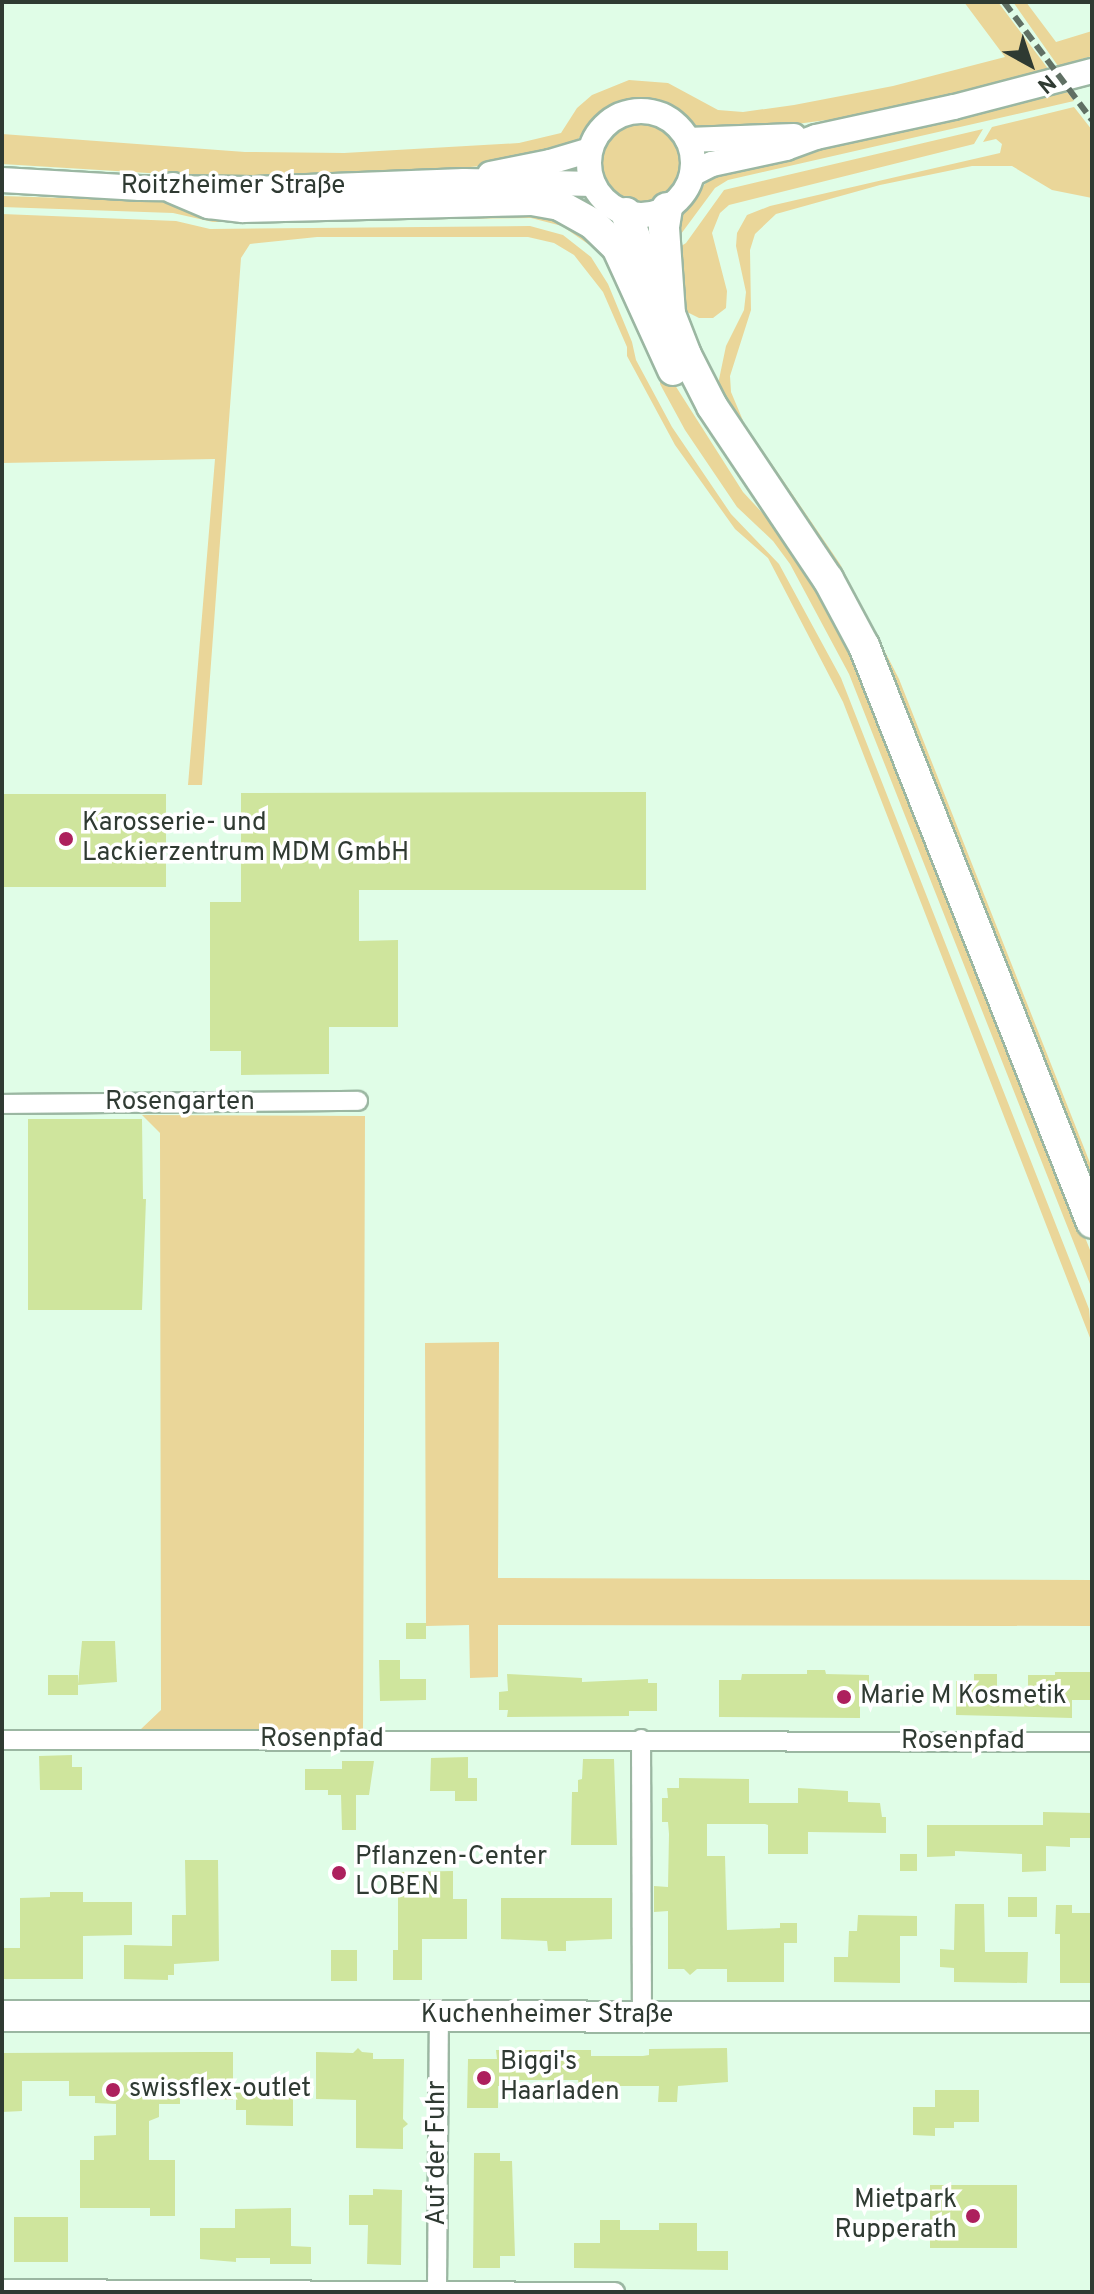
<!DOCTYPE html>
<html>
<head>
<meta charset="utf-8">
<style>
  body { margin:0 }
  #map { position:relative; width:1094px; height:2294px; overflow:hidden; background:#e0fde7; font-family:Overpass,sans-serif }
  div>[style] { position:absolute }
  .green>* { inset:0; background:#ead699 }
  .round { border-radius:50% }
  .building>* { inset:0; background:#cfe59d; transform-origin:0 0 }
  .roads { filter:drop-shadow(2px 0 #9bb7a2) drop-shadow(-2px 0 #9bb7a2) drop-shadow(0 2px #9bb7a2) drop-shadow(0 -2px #9bb7a2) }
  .minor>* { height:18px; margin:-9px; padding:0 9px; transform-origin:9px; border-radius:9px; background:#fff }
  .tertiary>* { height:24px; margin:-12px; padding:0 12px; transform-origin:12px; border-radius:12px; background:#fff }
  .tertiary>.ring { margin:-12px; padding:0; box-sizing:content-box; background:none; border:24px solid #fff; border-radius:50% }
  .primary>* { height:30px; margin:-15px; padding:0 15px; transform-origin:15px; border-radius:15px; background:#fff }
  .rail>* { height:6px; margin-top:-3px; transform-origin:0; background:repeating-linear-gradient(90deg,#607064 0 12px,transparent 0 18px) }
  .dots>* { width:22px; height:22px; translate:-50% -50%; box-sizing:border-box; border:4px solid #fff; border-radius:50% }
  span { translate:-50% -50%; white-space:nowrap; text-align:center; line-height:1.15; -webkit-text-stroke:7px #fff; paint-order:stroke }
  .street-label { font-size:26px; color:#2f3a32 }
  .poi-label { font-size:26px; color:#2f3a32 }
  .left { translate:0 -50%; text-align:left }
  .right { translate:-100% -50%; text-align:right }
  .frame { position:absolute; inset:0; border:4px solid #2f3a32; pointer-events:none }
  .north { position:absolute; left:990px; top:24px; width:80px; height:80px; -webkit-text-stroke:6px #fff; paint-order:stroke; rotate:140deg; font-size:22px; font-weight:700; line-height:32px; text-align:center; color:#2f3a32 }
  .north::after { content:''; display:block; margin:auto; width:28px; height:36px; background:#2f3a32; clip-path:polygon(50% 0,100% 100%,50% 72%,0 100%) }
</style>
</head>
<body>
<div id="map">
  <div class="green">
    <i style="clip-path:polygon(964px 2px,998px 2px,1049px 70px,951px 96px,828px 123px,827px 120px,736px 132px,700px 129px,670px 105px,648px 98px,629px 99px,603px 110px,571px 147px,491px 165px,388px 175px,213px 177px,2px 164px,2px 134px,245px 152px,344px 153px,519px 143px,561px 133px,577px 108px,592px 95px,629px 80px,668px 83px,718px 110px,743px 112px,794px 105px,893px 86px,1005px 57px)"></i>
    <i style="clip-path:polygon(1013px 2px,1026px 2px,1056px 42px,1092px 31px,1092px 56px,1058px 66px)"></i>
    <i style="clip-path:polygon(1067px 92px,1074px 101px,728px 180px,715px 188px,678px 238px,677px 220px,705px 184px,718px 174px)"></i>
    <i style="clip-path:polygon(1074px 107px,1092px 130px,1092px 198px,1052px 190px,1012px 166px,972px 166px,880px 185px,776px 214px,755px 234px,750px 250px,751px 310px,730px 376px,731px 392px,744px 423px,840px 564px,899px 679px,1092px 1168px,1092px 1190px,902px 706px,717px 389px,726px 346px,744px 310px,746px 292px,736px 246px,737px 233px,747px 215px,770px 206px,1000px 153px,1002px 144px,996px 139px,983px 142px,992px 127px)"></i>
    <i class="round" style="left:602px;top:124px;width:78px;height:78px"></i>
    <i style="clip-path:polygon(983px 129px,974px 144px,729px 205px,720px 213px,712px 233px,727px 291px,726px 308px,713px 318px,699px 318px,681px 309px,675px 250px,686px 243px,724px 190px)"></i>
    <i style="clip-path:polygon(2px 196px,158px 201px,200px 211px,529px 209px,567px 218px,604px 255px,562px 226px,531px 218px,213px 222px,173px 213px,2px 207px)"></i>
    <i style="clip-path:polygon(2px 214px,176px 221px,210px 229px,530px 226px,563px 235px,591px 257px,608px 284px,632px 342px,636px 360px,672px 427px,731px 514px,779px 564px,841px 678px,1089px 1309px,1092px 1343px,843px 702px,768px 558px,735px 529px,675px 445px,627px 356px,627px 347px,603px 292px,574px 255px,554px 243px,528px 237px,317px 237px,250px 244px,241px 258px,202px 785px,188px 785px,215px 459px,2px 463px)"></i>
    <i style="clip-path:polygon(666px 371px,743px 492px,793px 546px,855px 658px,1092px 1255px,1092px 1289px,849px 674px,790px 564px,773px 541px,737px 507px,685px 430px,660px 384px,660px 376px)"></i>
    <i style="clip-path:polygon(142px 1115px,365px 1116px,363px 1736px,140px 1730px,161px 1710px,160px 1133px)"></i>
    <i style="clip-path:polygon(499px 1342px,498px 1578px,1092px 1580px,1092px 1626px,498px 1625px,498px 1677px,470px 1678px,469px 1625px,426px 1626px,425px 1343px)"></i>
  </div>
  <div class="building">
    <i style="clip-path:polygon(646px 792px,646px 890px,359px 890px,359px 941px,398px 940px,398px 1027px,329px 1027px,329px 1074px,241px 1075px,241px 1051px,210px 1051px,210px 902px,241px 902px,241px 793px)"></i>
    <i style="left:2px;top:794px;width:164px;height:93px"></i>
    <i style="clip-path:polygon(28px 1119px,142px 1119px,143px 1199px,146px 1199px,142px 1310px,28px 1310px)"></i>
    <i style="left:406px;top:1623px;width:20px;height:16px"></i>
    <i style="clip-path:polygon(82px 1641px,115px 1641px,117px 1682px,78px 1685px)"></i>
    <i style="clip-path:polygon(379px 1660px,400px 1660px,400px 1679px,426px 1679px,426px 1700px,380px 1701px)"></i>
    <i style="clip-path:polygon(807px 1670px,825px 1670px,826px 1674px,869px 1675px,869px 1699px,860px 1699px,860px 1718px,719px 1717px,719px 1680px,741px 1680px,742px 1674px,807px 1674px)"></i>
    <i style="clip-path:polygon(1055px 1672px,1092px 1672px,1092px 1700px,1072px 1700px,1072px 1718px,956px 1715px,956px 1681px,974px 1681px,974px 1674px,997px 1674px,997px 1690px,1028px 1690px,1028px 1675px,1055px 1675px)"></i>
    <i style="clip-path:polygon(507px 1674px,582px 1678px,582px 1682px,648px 1679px,648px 1683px,657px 1683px,657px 1711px,629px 1711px,629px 1716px,507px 1717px,508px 1710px,499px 1710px,499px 1692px,508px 1691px)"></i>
    <i style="left:48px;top:1675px;width:30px;height:20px"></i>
    <i style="clip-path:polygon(72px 1755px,72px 1767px,82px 1767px,82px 1790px,40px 1790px,39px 1756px)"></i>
    <i style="clip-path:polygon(468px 1757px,468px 1778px,477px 1778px,477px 1801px,455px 1801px,455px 1791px,430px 1791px,431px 1758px)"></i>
    <i style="clip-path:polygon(583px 1759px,614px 1759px,617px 1845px,571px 1845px,572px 1792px,578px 1792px,578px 1780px,582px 1779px)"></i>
    <i style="clip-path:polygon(342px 1761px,374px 1761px,369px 1795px,356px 1795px,356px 1830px,342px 1830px,341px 1795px,328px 1795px,328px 1790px,305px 1790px,305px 1769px,342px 1769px)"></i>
    <i style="clip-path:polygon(679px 1778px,749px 1779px,749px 1803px,798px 1803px,798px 1788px,848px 1791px,848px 1802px,880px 1803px,882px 1817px,886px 1817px,886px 1833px,808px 1832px,808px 1854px,768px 1854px,768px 1825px,765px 1824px,707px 1824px,707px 1856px,725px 1856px,727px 1930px,780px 1928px,780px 1923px,797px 1923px,797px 1943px,784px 1943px,784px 1982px,727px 1982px,727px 1969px,697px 1969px,690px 1975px,684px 1969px,668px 1969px,668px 1911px,654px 1912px,654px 1886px,668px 1887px,669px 1834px,668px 1822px,662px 1822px,662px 1798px,668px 1798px,667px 1788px,679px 1788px)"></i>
    <i style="clip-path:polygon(1043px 1812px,1092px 1813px,1092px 1838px,1070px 1838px,1070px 1847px,1046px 1846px,1046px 1871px,1022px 1872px,1022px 1854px,955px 1851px,955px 1856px,927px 1857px,927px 1825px,1043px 1825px)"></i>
    <i style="left:900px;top:1854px;width:17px;height:17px"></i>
    <i style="clip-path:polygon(185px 1860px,218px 1860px,219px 1961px,174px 1964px,174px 1975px,168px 1975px,168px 1980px,124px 1979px,124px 1945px,172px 1946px,172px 1915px,186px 1915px)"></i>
    <i style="clip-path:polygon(453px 1871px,453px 1899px,467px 1899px,467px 1939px,422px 1939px,422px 1980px,393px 1980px,393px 1950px,398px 1950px,398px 1872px)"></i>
    <i style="clip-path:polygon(50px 1892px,83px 1892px,83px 1902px,132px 1902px,132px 1935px,83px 1936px,83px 1979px,2px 1979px,2px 1948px,20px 1948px,20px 1898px,50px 1897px)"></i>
    <i style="left:1037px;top:1897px;width:20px;height:29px;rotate:90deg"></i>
    <i style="clip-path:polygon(501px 1898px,612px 1898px,612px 1939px,566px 1941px,566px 1951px,548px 1951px,547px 1941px,501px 1939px)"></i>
    <i style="clip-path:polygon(955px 1904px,984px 1904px,985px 1952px,1028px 1952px,1027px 1983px,954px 1982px,954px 1968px,940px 1967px,940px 1949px,954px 1950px)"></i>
    <i style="clip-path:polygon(1056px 1905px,1072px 1905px,1072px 1913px,1092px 1913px,1092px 1983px,1060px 1983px,1060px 1934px,1055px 1934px)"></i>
    <i style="clip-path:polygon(858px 1915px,917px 1916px,917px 1936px,900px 1936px,900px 1983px,834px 1982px,834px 1957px,848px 1957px,849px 1931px,857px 1931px)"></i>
    <i style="left:331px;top:1950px;width:26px;height:31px"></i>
    <i style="clip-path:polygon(358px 2048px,362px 2052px,373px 2053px,373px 2059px,404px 2059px,403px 2119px,408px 2124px,403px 2128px,403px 2149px,356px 2148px,356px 2100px,316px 2099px,316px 2052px,353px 2053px)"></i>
    <i style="clip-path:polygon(727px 2048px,728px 2082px,678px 2086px,677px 2102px,658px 2102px,659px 2086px,579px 2086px,578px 2080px,506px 2080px,506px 2086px,498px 2086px,498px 2108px,467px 2108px,468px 2059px,497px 2059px,496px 2050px,591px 2050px,591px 2056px,643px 2056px,649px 2055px,649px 2049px)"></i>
    <i style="clip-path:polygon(205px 2052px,233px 2052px,233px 2100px,180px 2096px,180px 2104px,159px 2104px,159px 2117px,149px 2121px,149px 2160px,175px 2160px,175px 2216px,150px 2216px,150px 2208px,80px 2208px,80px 2160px,94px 2160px,94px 2136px,116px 2135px,116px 2104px,95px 2103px,95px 2096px,69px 2096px,69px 2081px,22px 2081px,22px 2111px,2px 2112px,2px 2053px)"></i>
    <i style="clip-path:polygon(935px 2090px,979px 2090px,979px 2122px,954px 2122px,954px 2128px,935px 2128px,935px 2136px,913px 2135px,913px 2107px,935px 2107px)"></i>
    <i style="clip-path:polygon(236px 2092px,293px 2092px,293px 2126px,246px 2125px,246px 2110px,236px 2110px)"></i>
    <i style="clip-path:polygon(474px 2153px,500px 2153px,500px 2161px,512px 2161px,515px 2256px,500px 2256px,500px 2268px,473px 2268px)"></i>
    <i style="left:930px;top:2185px;width:87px;height:63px"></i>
    <i style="clip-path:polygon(373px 2189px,402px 2190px,401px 2265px,367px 2264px,368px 2225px,349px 2225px,349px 2195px,373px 2195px)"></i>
    <i style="clip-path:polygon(291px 2208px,291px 2246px,311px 2247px,311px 2264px,270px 2264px,270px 2258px,236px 2258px,236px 2262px,200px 2259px,200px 2228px,235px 2228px,235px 2209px)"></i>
    <i style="left:14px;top:2217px;width:54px;height:45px"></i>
    <i style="clip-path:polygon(600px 2220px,620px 2220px,620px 2230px,659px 2230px,659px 2223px,697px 2223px,697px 2251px,728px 2251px,728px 2270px,574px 2268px,574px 2243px,600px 2243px)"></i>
  </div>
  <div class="roads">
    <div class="minor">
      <i style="left:2px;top:1104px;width:356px;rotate:-0.5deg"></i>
      <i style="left:641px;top:1739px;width:277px;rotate:89.8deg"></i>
      <i style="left:2px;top:1740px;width:1090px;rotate:0.11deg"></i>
      <i style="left:2px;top:2289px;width:613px;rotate:0.28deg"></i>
      <i style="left:437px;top:2290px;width:274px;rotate:-89.6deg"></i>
    </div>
    <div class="tertiary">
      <i class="ring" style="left:589px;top:111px;width:80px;height:80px"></i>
      <i style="left:688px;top:140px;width:106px;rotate:-2.2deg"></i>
      <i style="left:490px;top:174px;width:61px;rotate:-11.3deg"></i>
      <i style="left:550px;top:162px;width:42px;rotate:-16.7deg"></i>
      <i style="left:692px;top:174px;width:22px;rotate:-27deg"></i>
      <i style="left:712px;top:164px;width:76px;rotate:-12.2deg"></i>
      <i style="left:786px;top:148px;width:32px;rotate:-20deg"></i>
      <i style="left:816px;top:137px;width:141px;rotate:-12.3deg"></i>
      <i style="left:954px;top:107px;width:143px;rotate:-14.6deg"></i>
      <i style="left:2px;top:180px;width:138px;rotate:3.3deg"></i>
      <i style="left:140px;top:188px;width:114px;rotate:0.5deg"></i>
      <i style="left:254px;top:189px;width:210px;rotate:-2.2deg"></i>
      <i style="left:464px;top:181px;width:129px;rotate:1.3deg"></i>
    </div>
    <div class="primary">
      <i style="left:173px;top:188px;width:39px;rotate:23deg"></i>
      <i style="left:209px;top:203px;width:34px;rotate:7deg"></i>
      <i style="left:243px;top:207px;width:289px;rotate:-1.4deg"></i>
      <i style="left:532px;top:200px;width:27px;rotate:10deg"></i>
      <i style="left:559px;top:205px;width:39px;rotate:29deg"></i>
      <i style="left:593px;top:224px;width:33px;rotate:44deg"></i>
      <i style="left:617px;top:247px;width:135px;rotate:65.5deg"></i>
      <i style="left:667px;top:208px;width:20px;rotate:99deg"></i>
      <i style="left:664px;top:228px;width:86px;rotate:86deg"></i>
      <i style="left:670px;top:314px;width:44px;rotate:68.7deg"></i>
      <i style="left:686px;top:355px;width:57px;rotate:63deg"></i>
      <i style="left:712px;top:406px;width:208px;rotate:56.2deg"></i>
      <i style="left:828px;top:579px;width:76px;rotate:61.8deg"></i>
      <i style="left:864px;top:646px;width:620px;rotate:68.44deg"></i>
      <i style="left:626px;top:213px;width:74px;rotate:69.4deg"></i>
      <i style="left:2px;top:2016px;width:1090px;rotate:0.05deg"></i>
    </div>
  </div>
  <div class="rail">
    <i style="left:1004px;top:2px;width:147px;rotate:53.3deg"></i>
  </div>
  <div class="dots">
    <i style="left:66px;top:839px;background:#ad205d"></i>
    <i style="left:844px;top:1697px;background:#ad205d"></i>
    <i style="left:339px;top:1873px;background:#ad205d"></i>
    <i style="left:484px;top:2078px;background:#ad205d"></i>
    <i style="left:113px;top:2090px;background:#ad205d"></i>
    <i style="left:973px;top:2216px;background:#ad205d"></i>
  </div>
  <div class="street-label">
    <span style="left:233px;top:187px">Roitzheimer Straße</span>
    <span style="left:180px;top:1103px">Rosengarten</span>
    <span style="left:322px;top:1740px">Rosenpfad</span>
    <span style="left:963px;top:1742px">Rosenpfad</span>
    <span style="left:547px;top:2016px">Kuchenheimer Straße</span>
    <span style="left:438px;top:2153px;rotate:-90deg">Auf der Fuhr</span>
  </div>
  <div class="poi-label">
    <span class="left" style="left:82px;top:839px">Karosserie- und<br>Lackierzentrum MDM GmbH</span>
    <span class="left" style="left:860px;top:1697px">Marie M Kosmetik</span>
    <span class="left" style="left:355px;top:1873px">Pflanzen-Center<br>LOBEN</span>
    <span class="left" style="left:500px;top:2078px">Biggi's<br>Haarladen</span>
    <span class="left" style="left:129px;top:2090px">swissflex-outlet</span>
    <span class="right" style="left:957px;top:2216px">Mietpark<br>Rupperath</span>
  </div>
  <div class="frame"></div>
  <div class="north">N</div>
</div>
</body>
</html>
